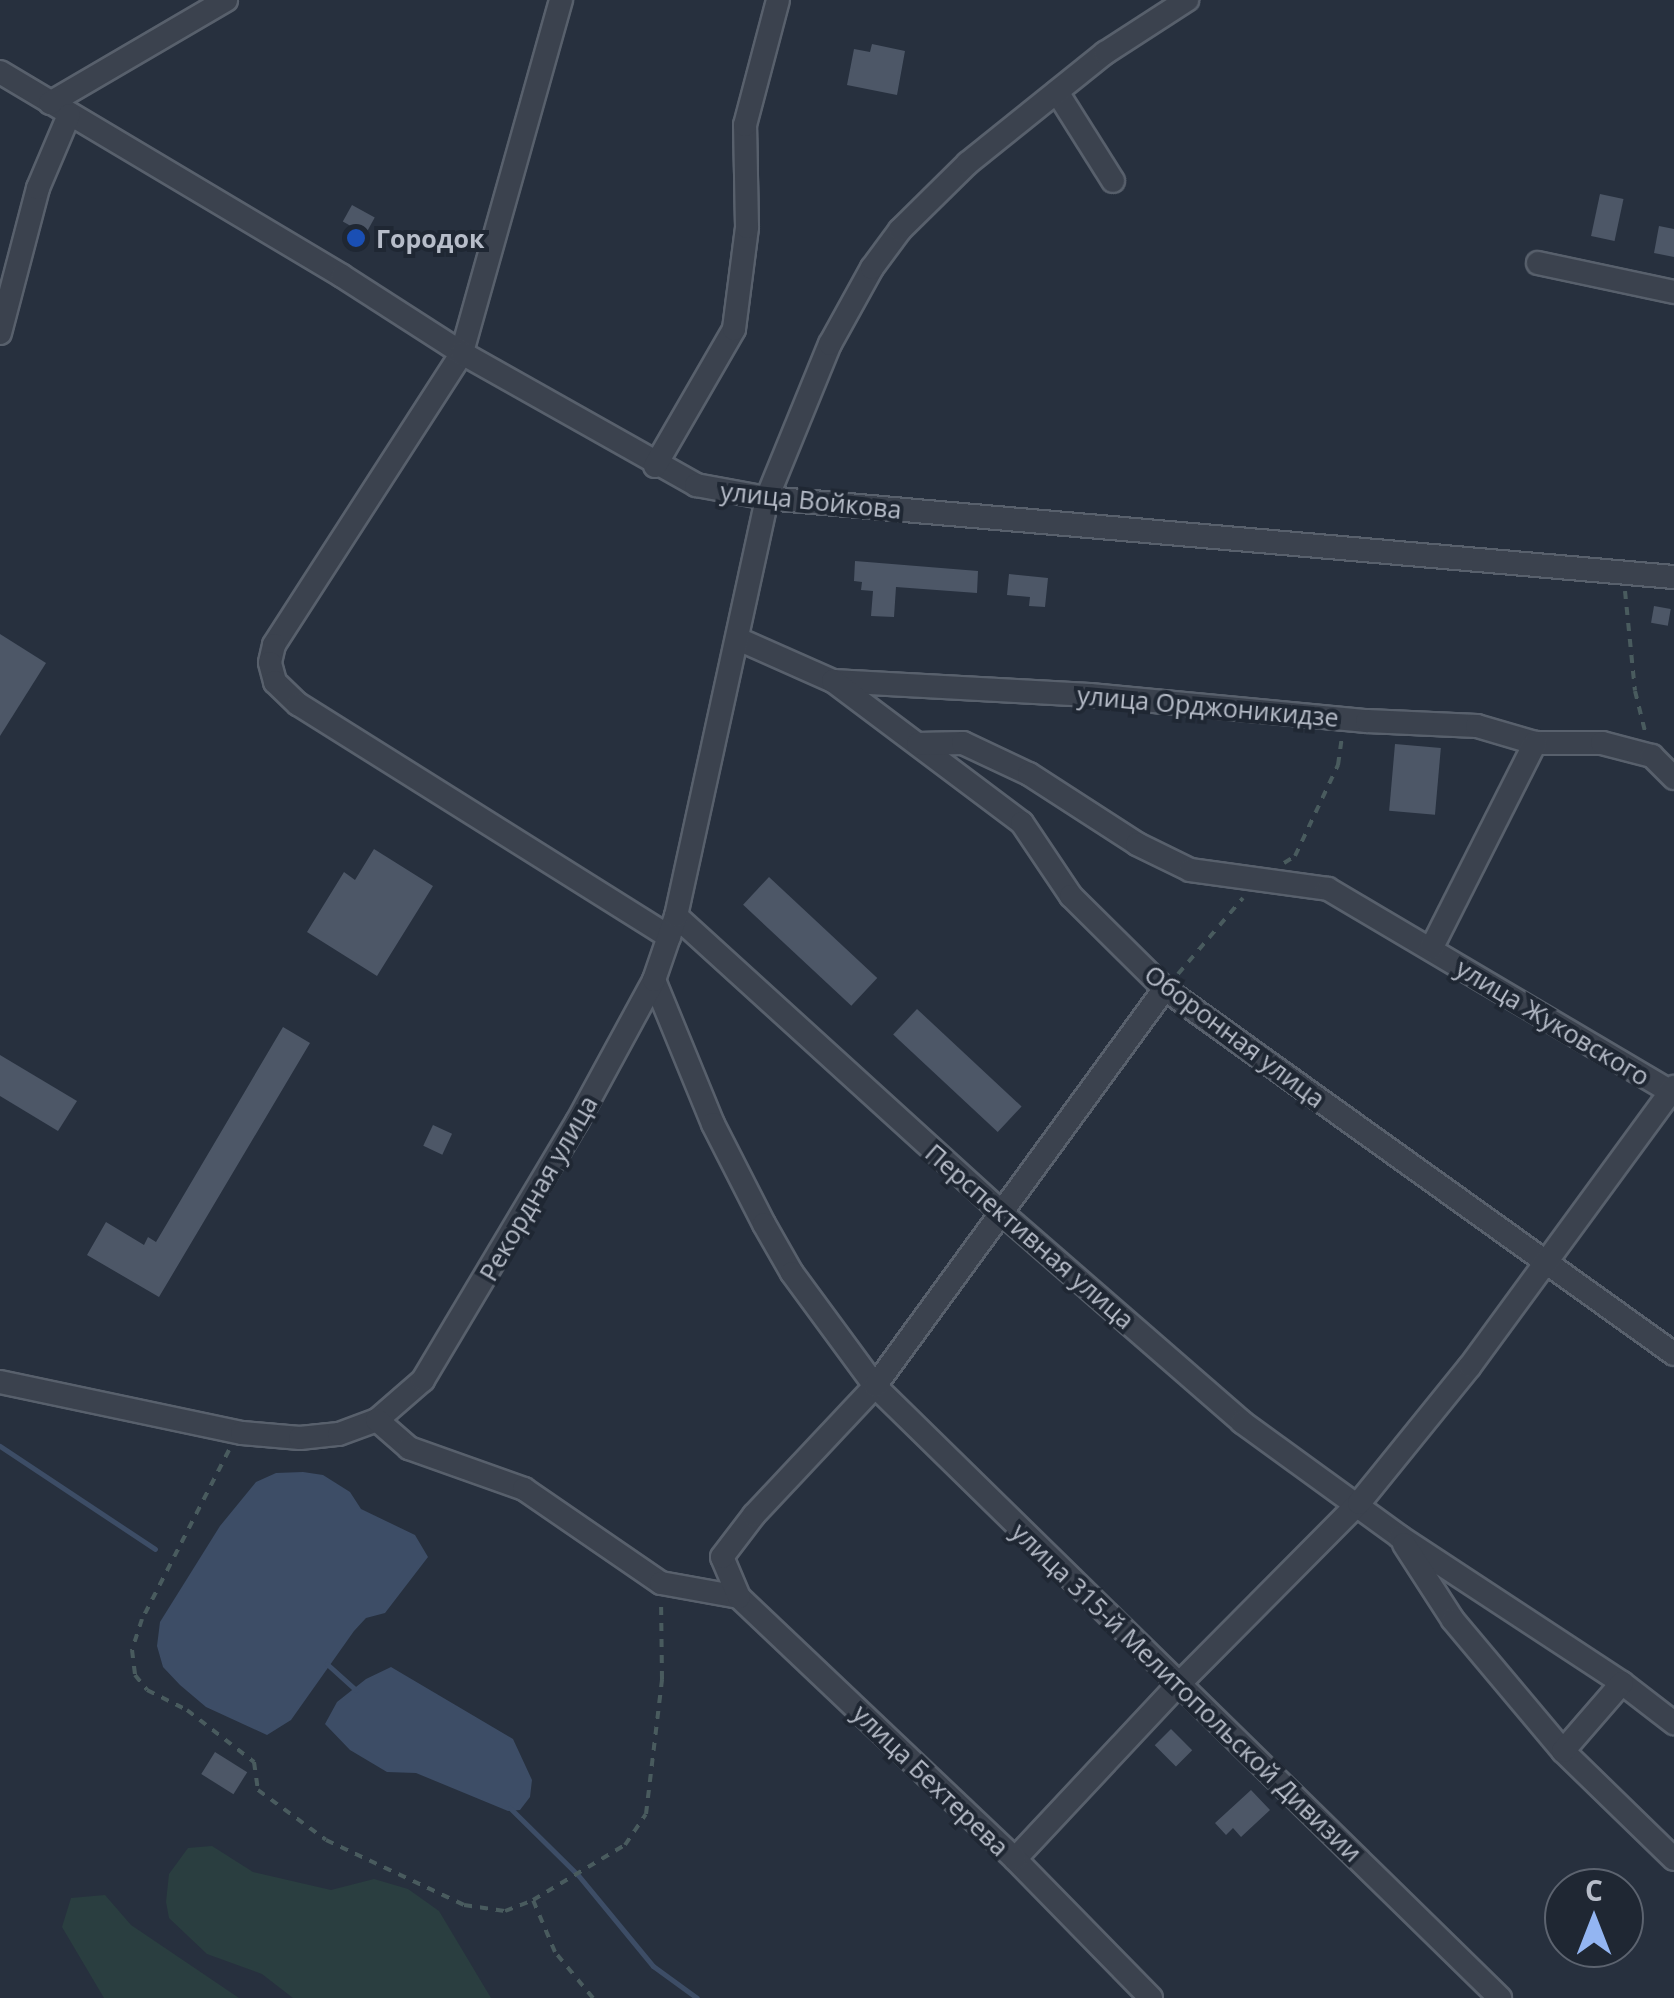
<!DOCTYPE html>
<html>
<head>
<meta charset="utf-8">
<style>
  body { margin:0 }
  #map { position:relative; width:1674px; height:1998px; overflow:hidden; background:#27303e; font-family:"Open Sans",sans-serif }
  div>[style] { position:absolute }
  .green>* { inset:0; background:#2a3e40 }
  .water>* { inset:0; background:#3d4d66 }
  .stream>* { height:5px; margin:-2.5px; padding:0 2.5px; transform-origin:2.5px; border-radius:2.5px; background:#3d4d66 }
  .building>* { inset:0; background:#4d5767; transform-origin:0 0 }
  .path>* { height:4px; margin-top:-2px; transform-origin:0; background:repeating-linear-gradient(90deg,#495b5e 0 8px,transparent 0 16px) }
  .roads { filter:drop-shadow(2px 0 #58606c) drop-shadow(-2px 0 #58606c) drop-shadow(0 2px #58606c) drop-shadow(0 -2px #58606c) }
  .minor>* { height:22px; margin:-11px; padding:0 11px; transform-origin:11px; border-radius:11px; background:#3b424e }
  .dots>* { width:28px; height:28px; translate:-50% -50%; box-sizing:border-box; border:5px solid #1f2733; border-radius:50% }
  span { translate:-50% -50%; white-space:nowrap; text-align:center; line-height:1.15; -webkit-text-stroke:8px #1f2733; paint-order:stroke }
  .poi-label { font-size:25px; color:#b7bdc9; font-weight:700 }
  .left { translate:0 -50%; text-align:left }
  .street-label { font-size:25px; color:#b7bdc9 }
  .north { position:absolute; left:1544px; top:1868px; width:100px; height:100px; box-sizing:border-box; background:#1f2733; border:2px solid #5c636f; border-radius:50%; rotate:0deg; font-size:28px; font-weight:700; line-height:40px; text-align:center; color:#b7bdc9 }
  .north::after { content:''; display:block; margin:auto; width:35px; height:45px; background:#93b5f2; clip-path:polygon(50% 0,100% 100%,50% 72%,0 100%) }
</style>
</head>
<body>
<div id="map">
  <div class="green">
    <i style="clip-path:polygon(212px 1846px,253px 1872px,331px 1890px,374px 1879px,408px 1889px,439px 1911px,491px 1998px,293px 1998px,262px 1974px,207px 1954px,169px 1918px,166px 1902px,169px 1874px,188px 1848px)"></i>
    <i style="clip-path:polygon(105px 1895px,131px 1925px,239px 1998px,104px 1998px,62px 1927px,71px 1898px)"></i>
  </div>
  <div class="water">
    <i style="clip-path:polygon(303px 1472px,323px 1475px,350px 1492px,361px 1509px,415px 1535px,428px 1557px,385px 1613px,366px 1618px,354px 1631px,291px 1720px,267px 1735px,206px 1707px,180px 1685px,163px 1667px,157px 1646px,160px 1622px,220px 1526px,256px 1482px,276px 1473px)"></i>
    <i style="clip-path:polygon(391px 1667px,513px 1739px,532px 1780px,530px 1797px,520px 1810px,508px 1811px,416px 1773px,387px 1772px,350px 1750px,325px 1724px,337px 1702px,366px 1679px)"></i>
  </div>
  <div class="stream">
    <i style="left:0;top:1446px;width:186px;rotate:33.6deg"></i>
    <i style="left:327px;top:1664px;width:39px;rotate:42deg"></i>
    <i style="left:510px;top:1808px;width:95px;rotate:44.6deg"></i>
    <i style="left:578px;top:1875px;width:118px;rotate:50.5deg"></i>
    <i style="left:653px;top:1966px;width:54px;rotate:36deg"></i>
  </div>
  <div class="building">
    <i style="clip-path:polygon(872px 44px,905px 51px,897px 95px,847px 85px,854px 49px,870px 52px)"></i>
    <i style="left:1600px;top:194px;width:24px;height:43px;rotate:12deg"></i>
    <i style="left:352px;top:205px;width:26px;height:19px;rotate:29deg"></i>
    <i style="clip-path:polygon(1659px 226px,1674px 229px,1674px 257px,1654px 253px)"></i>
    <i style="clip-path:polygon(855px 561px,978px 571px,977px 593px,896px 587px,894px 617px,871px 616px,873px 591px,861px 590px,862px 582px,854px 581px)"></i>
    <i style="clip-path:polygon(1009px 574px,1048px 578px,1045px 607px,1029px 606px,1030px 597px,1007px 595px)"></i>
    <i style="left:1654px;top:606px;width:17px;height:17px;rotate:10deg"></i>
    <i style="clip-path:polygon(0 634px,46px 663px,0 736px)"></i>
    <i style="left:1395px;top:744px;width:46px;height:67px;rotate:5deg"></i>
    <i style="clip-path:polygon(374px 849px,433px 886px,377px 976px,307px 932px,344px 872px,355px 880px)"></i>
    <i style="left:769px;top:877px;width:148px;height:38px;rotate:43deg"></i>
    <i style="left:917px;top:1009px;width:143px;height:35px;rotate:43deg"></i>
    <i style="clip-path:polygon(283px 1027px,310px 1043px,159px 1297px,87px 1255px,106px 1222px,144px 1245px,148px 1237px,156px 1242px)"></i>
    <i style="clip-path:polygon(0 1055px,77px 1101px,58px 1131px,0 1096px)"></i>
    <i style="left:433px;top:1125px;width:21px;height:23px;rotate:25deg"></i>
    <i style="left:1171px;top:1729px;width:30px;height:23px;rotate:45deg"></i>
    <i style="left:215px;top:1752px;width:38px;height:26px;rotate:32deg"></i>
    <i style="clip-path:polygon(1251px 1790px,1270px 1810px,1241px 1837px,1233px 1828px,1226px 1835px,1215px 1823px)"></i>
  </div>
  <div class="path">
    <i style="left:1625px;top:591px;width:100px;rotate:84.3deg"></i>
    <i style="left:1635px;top:691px;width:45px;rotate:76deg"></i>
    <i style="left:1284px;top:863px;width:13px;rotate:-32deg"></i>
    <i style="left:1295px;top:856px;width:101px;rotate:-64.7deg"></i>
    <i style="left:1338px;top:765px;width:27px;rotate:-82deg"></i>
    <i style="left:1178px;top:974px;width:100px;rotate:-49.5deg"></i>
    <i style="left:229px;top:1450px;width:190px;rotate:117.2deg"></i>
    <i style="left:142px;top:1619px;width:33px;rotate:108deg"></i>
    <i style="left:132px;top:1650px;width:25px;rotate:83deg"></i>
    <i style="left:135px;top:1675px;width:19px;rotate:51deg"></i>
    <i style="left:147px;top:1690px;width:45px;rotate:26.6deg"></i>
    <i style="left:187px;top:1710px;width:85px;rotate:37.8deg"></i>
    <i style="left:254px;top:1762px;width:28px;rotate:82deg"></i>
    <i style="left:258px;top:1790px;width:84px;rotate:36.3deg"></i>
    <i style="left:326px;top:1840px;width:153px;rotate:25.2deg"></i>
    <i style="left:464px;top:1905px;width:41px;rotate:8.3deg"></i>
    <i style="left:505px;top:1911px;width:30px;rotate:-21deg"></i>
    <i style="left:593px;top:1998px;width:60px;rotate:-129.6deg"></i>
    <i style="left:555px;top:1952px;width:56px;rotate:-112.9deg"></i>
    <i style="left:533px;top:1900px;width:107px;rotate:-30.9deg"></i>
    <i style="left:625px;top:1845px;width:37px;rotate:-56deg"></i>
    <i style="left:646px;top:1814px;width:136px;rotate:-83.2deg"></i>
    <i style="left:662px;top:1679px;width:78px;rotate:-90.7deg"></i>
  </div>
  <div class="roads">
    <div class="minor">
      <i style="left:561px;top:0;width:367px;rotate:105.7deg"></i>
      <i style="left:462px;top:353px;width:347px;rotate:122.8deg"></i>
      <i style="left:274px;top:645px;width:18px;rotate:103deg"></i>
      <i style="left:270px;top:663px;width:20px;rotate:75deg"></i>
      <i style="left:275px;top:682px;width:32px;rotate:44deg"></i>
      <i style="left:298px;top:704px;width:438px;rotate:32.1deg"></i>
      <i style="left:0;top:72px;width:398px;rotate:30.8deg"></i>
      <i style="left:342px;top:276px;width:143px;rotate:32.7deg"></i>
      <i style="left:462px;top:353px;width:269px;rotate:29.4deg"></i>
      <i style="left:696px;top:485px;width:72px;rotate:10.4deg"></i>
      <i style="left:767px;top:498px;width:910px;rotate:4.98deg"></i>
      <i style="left:1057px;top:92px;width:105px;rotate:57.8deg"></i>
      <i style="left:50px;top:103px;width:204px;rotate:-30.3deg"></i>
      <i style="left:1538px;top:263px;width:139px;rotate:12deg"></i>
      <i style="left:0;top:333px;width:150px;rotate:-75.3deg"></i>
      <i style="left:38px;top:188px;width:79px;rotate:-67deg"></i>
      <i style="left:655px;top:466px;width:158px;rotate:-60deg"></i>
      <i style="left:734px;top:329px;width:103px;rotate:-82.7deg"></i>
      <i style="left:747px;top:227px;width:102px;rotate:-91.1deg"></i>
      <i style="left:745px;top:125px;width:129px;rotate:-75.2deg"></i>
      <i style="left:738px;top:639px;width:104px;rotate:23.9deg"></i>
      <i style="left:833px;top:681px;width:257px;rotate:3.1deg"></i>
      <i style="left:1090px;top:695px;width:278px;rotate:5.4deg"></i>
      <i style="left:1367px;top:721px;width:110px;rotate:2.6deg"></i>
      <i style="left:1477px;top:726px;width:60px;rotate:16.3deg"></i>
      <i style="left:1535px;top:743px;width:67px"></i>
      <i style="left:1602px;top:743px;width:52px;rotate:14.6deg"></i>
      <i style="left:1652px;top:756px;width:31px;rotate:45deg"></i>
      <i style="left:833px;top:681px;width:236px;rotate:36.9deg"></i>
      <i style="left:1022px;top:823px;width:88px;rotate:56.1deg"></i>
      <i style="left:1071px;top:896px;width:132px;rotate:44.7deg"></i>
      <i style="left:1165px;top:989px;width:626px;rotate:35.64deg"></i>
      <i style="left:918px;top:744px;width:45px;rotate:-1.3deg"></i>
      <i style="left:963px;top:743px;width:73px;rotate:25.2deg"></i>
      <i style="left:1029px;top:774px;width:129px;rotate:32.9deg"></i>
      <i style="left:1137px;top:844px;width:59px;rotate:26.1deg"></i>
      <i style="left:1190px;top:870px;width:139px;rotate:7.8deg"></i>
      <i style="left:1328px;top:889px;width:402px;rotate:30.6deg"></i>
      <i style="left:676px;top:916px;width:442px;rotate:42.3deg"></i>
      <i style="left:1003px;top:1214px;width:317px;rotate:41deg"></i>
      <i style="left:1242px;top:1422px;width:195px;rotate:36deg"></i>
      <i style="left:1400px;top:1537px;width:266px;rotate:33.3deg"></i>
      <i style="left:1622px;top:1683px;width:66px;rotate:37.6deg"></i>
      <i style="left:1431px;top:949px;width:231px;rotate:-63.2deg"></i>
      <i style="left:654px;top:980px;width:156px;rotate:67.7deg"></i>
      <i style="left:713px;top:1124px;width:112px;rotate:63deg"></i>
      <i style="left:764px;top:1224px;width:56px;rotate:60.3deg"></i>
      <i style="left:792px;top:1273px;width:140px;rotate:53.7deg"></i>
      <i style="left:875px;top:1386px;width:875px;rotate:44.4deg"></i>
      <i style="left:0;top:1382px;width:247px;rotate:11.9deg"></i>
      <i style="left:242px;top:1433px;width:58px;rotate:4.9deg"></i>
      <i style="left:300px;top:1438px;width:39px;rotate:-6deg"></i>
      <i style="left:339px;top:1434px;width:40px;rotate:-20.2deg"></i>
      <i style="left:377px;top:1420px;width:61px;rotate:-41deg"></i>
      <i style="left:423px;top:1380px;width:300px;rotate:-59.2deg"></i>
      <i style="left:577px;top:1122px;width:162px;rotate:-61.5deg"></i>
      <i style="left:654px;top:980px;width:68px;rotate:-71deg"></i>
      <i style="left:676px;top:916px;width:428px;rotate:-77.7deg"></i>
      <i style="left:767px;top:498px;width:166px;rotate:-67.8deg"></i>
      <i style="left:830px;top:344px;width:87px;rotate:-61.1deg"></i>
      <i style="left:872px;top:268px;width:47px;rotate:-53.6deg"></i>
      <i style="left:900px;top:230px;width:95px;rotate:-44.6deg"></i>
      <i style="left:968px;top:163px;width:176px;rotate:-38.8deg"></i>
      <i style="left:1105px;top:53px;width:98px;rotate:-32.9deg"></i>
      <i style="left:377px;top:1420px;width:43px;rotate:41.2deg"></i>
      <i style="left:409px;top:1448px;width:122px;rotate:19.6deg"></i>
      <i style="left:524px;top:1489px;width:166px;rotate:34.5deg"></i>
      <i style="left:661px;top:1583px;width:79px;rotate:10.2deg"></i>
      <i style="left:1404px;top:1544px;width:90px;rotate:57.2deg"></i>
      <i style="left:1453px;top:1620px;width:171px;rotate:50deg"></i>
      <i style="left:1563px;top:1751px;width:155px;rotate:44.2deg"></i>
      <i style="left:1563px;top:1751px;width:90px;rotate:-49.1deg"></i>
      <i style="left:1015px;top:1859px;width:240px;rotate:-46.9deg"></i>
      <i style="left:1179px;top:1684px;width:255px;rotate:-45.2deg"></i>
      <i style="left:1359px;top:1503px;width:176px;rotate:-51deg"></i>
      <i style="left:1470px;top:1366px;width:346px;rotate:-53.8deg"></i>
      <i style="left:1151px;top:1998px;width:194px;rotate:-134.4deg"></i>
      <i style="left:1015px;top:1859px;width:381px;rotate:-136.5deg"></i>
      <i style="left:739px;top:1597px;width:43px;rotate:-113deg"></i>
      <i style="left:722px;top:1557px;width:53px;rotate:-52.7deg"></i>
      <i style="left:754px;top:1515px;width:177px;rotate:-46.8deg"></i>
      <i style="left:875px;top:1386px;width:492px;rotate:-53.9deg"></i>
    </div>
  </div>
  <div class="dots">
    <i style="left:356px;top:238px;background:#1a4fb4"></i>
  </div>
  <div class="poi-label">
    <span class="left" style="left:376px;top:238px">Городок</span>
  </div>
  <div class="street-label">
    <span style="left:811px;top:500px;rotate:6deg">улица Войкова</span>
    <span style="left:1208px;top:706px;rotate:5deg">улица Орджоникидзе</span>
    <span style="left:1553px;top:1022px;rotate:31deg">улица Жуковского</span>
    <span style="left:1235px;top:1036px;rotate:37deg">Оборонная улица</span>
    <span style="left:538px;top:1188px;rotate:-60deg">Рекордная улица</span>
    <span style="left:1030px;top:1236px;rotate:41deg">Перспективная улица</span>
    <span style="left:1187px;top:1692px;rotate:44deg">улица 315-й Мелитопольской Дивизии</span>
    <span style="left:931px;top:1780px;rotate:44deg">улица Бехтерева</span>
  </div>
  <div class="north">С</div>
</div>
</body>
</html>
